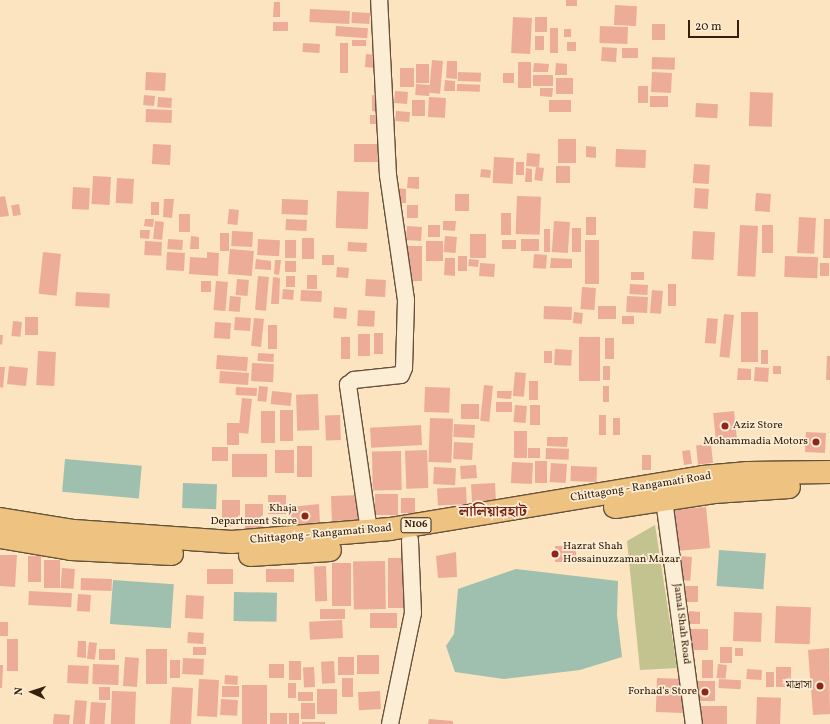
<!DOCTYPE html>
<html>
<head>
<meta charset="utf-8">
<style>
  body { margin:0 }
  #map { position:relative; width:830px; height:724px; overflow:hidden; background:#fbe4bf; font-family:Vollkorn,"Noto Serif Bengali",serif }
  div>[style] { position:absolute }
  .green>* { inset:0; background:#c2c38f }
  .water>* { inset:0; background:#9fbfaf; transform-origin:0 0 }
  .building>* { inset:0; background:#edac98; transform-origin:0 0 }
  .roads { filter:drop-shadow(1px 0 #66513a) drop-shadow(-1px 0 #66513a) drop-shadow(0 1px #66513a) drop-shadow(0 -1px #66513a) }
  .street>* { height:16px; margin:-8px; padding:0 8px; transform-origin:8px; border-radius:8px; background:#fcedd5 }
  .highway>* { height:22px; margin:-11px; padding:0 11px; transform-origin:11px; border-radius:11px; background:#eec280 }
  .dots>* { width:11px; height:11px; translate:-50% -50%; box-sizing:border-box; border:2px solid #fcedd5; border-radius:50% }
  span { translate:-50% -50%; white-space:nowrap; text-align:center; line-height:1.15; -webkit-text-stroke:3.5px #fcedd5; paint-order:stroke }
  .shield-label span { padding:1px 3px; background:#fcedd5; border:1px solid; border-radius:3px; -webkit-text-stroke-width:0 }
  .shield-label { font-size:10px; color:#35200e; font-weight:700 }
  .poi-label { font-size:11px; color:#35200e }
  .left { translate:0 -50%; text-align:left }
  .right { translate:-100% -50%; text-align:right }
  .street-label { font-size:11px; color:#35200e }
  .district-label { font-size:15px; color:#7a1f14; font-weight:700 }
  .north { position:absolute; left:12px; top:672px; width:40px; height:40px; -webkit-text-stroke:3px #fcedd5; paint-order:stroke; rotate:273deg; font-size:11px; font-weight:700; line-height:16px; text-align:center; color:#35200e }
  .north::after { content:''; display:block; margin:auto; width:14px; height:18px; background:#35200e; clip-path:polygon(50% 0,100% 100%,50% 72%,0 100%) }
  .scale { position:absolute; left:688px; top:20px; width:51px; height:18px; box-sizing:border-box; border:2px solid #35200e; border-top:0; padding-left:5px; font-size:12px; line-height:14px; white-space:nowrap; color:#35200e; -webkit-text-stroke:3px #fcedd5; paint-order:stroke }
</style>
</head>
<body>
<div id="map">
  <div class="green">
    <i style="clip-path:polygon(655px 525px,677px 668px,640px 670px,627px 541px)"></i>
  </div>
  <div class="water">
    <i style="left:65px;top:459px;width:77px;height:33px;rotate:5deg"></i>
    <i style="left:183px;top:483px;width:34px;height:25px;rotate:2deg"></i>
    <i style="left:719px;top:550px;width:47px;height:36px;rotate:4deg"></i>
    <i style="clip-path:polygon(516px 569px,618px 581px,617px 615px,622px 657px,580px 670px,504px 679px,455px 672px,446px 646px,454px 634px,458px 589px)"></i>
    <i style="left:113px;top:580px;width:61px;height:44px;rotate:4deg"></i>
    <i style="left:234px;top:592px;width:43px;height:29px;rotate:1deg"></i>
  </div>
  <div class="building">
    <i style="left:566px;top:0;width:11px;height:6px"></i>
    <i style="clip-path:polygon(274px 2px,280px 2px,280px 17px,273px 17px)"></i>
    <i style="left:615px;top:5px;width:22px;height:20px;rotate:3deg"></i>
    <i style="left:310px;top:9px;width:40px;height:13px;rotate:3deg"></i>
    <i style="left:352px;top:12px;width:18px;height:11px;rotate:3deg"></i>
    <i style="left:513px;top:17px;width:19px;height:36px;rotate:3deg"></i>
    <i style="left:535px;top:17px;width:12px;height:15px"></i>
    <i style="left:273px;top:22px;width:15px;height:9px"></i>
    <i style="left:652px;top:24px;width:13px;height:16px"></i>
    <i style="left:336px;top:26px;width:32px;height:10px;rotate:4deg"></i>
    <i style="left:600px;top:26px;width:28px;height:17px;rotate:2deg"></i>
    <i style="left:550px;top:28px;width:8px;height:25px"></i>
    <i style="left:564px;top:29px;width:7px;height:8px"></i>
    <i style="left:535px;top:36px;width:9px;height:14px"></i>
    <i style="left:352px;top:40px;width:14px;height:6px"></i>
    <i style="left:567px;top:42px;width:9px;height:9px"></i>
    <i style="left:303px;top:43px;width:17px;height:9px;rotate:3deg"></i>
    <i style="left:340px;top:43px;width:8px;height:30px"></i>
    <i style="left:602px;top:47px;width:15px;height:14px;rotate:4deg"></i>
    <i style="left:622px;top:48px;width:16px;height:10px"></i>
    <i style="left:366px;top:54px;width:11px;height:13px;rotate:5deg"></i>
    <i style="left:652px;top:57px;width:23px;height:12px;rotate:2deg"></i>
    <i style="left:432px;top:60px;width:11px;height:33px;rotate:5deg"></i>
    <i style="clip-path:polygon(447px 61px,457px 61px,457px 79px,446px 78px)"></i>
    <i style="left:518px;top:62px;width:13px;height:26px"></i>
    <i style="clip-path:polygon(534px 63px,549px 64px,548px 72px,533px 72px)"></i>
    <i style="clip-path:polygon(556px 63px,567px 64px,567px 75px,555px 75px)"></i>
    <i style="left:416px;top:64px;width:13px;height:19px"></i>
    <i style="left:400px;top:68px;width:14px;height:19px"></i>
    <i style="left:146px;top:72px;width:20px;height:18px;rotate:3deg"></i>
    <i style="left:458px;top:72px;width:23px;height:9px;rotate:2deg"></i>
    <i style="left:652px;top:72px;width:20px;height:20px;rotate:3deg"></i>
    <i style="left:503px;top:73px;width:11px;height:10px"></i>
    <i style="left:533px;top:75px;width:20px;height:11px"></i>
    <i style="left:556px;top:78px;width:17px;height:16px"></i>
    <i style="clip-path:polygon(445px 80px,455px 81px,455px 91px,444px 91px)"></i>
    <i style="left:416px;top:84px;width:14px;height:11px;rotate:4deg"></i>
    <i style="left:457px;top:84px;width:23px;height:7px;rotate:2deg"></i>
    <i style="left:638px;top:86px;width:10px;height:17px"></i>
    <i style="clip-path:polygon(540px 88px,553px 88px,552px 97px,540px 96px)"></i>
    <i style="left:395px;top:91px;width:13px;height:12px;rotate:4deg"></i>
    <i style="left:750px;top:92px;width:23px;height:34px;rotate:2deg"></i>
    <i style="left:144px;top:95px;width:11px;height:10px;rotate:5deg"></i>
    <i style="clip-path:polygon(372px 95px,379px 96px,378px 112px,372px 111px)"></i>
    <i style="left:650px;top:96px;width:18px;height:11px"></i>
    <i style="left:158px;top:97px;width:14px;height:10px;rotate:4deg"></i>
    <i style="left:429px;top:97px;width:17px;height:20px;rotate:3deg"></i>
    <i style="left:412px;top:100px;width:13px;height:16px"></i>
    <i style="left:549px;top:100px;width:22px;height:12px"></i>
    <i style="left:696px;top:103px;width:22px;height:14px;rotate:3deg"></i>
    <i style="left:146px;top:109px;width:26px;height:13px;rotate:2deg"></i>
    <i style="left:396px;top:111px;width:14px;height:10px;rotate:4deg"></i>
    <i style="left:370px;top:115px;width:11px;height:9px"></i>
    <i style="left:558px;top:139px;width:18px;height:24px"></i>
    <i style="left:153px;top:144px;width:18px;height:20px;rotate:3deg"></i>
    <i style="left:354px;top:144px;width:25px;height:18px"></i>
    <i style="clip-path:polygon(586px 146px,596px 147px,596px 158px,586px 157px)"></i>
    <i style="left:616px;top:149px;width:30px;height:18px;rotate:2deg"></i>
    <i style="left:527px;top:153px;width:13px;height:13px;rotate:4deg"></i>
    <i style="left:494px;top:157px;width:20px;height:26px;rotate:3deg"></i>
    <i style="left:516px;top:162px;width:8px;height:13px"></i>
    <i style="left:694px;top:164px;width:16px;height:19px;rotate:4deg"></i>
    <i style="left:556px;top:166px;width:14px;height:17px"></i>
    <i style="left:536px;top:167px;width:8px;height:13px;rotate:7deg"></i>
    <i style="clip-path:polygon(526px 168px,532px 169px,532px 182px,525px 182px)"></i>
    <i style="left:481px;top:169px;width:10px;height:8px;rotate:6deg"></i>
    <i style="left:93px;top:176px;width:18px;height:28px;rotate:3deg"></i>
    <i style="clip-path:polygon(408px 177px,419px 177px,419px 189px,407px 188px)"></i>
    <i style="left:117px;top:178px;width:17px;height:25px;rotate:3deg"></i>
    <i style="left:73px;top:187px;width:17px;height:22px;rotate:3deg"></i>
    <i style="clip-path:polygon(395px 188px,406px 189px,406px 203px,394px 203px)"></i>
    <i style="left:695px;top:188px;width:14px;height:20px;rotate:4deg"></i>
    <i style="left:337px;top:191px;width:32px;height:37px;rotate:2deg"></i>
    <i style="left:756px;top:193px;width:15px;height:18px;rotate:4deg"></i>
    <i style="left:455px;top:194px;width:14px;height:17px"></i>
    <i style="clip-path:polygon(5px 196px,9px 216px,0 217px,0 197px)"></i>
    <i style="left:517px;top:196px;width:24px;height:38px;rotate:2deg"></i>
    <i style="clip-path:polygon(164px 199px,174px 199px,172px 218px,163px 217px)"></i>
    <i style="left:282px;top:199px;width:26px;height:15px;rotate:2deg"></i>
    <i style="left:151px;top:202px;width:8px;height:13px"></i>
    <i style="left:19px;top:204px;width:11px;height:8px;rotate:80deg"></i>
    <i style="left:407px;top:205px;width:11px;height:13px"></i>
    <i style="left:229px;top:209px;width:10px;height:15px;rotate:6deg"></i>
    <i style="left:501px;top:213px;width:10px;height:22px"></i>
    <i style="left:179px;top:214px;width:11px;height:18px"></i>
    <i style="left:586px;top:217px;width:10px;height:18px"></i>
    <i style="left:799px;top:217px;width:17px;height:36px;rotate:3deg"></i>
    <i style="clip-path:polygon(145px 219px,154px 219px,153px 227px,144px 226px)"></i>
    <i style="left:286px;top:219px;width:21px;height:11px;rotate:3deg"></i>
    <i style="clip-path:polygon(824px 219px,830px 219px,830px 258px,823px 258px)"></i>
    <i style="left:155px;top:221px;width:9px;height:18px;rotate:6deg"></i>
    <i style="clip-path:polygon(443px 221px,456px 221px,455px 231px,443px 230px)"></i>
    <i style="left:554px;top:221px;width:16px;height:31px;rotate:4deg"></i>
    <i style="left:428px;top:225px;width:12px;height:12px"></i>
    <i style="left:740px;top:225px;width:18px;height:51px;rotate:3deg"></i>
    <i style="left:762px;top:225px;width:11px;height:28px"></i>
    <i style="left:407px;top:226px;width:15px;height:14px;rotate:4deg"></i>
    <i style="left:572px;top:228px;width:9px;height:24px"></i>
    <i style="left:544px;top:229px;width:6px;height:23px"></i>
    <i style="clip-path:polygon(140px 230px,150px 230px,149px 239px,140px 238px)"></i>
    <i style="left:232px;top:231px;width:21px;height:15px;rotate:3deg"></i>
    <i style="left:693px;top:231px;width:22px;height:28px;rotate:3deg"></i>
    <i style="left:220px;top:233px;width:9px;height:18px"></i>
    <i style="left:470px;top:234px;width:16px;height:24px"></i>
    <i style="clip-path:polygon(191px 236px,199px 237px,199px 249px,190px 249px)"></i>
    <i style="left:445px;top:236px;width:12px;height:16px;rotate:5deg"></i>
    <i style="left:302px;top:238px;width:12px;height:21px"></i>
    <i style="left:168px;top:239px;width:15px;height:10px;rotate:4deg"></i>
    <i style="left:258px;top:239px;width:22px;height:16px;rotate:3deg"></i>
    <i style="left:521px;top:239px;width:18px;height:12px"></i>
    <i style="left:285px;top:240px;width:11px;height:18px"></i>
    <i style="left:502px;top:240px;width:14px;height:9px"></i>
    <i style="left:585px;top:240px;width:14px;height:44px"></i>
    <i style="left:145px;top:241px;width:17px;height:14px;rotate:3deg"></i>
    <i style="left:426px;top:241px;width:17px;height:20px"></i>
    <i style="left:348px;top:242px;width:19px;height:9px;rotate:3deg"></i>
    <i style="left:407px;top:246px;width:15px;height:35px"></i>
    <i style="left:230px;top:249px;width:24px;height:25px;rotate:5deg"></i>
    <i style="left:43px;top:252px;width:18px;height:42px;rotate:6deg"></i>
    <i style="left:167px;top:252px;width:18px;height:18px;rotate:3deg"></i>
    <i style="clip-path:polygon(207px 252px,219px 253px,218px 276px,189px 274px,190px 257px,207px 258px)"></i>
    <i style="left:534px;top:254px;width:13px;height:14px;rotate:4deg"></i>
    <i style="left:322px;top:255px;width:12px;height:10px"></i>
    <i style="left:458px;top:256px;width:9px;height:15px"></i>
    <i style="left:785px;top:256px;width:33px;height:21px;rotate:2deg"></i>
    <i style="clip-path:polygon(445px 258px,455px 258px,455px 276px,444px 275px)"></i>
    <i style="clip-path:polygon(551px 258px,572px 259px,572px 268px,550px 268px)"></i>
    <i style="clip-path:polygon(256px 259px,271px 261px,271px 270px,255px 269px)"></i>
    <i style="left:469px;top:259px;width:10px;height:7px;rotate:6deg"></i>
    <i style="clip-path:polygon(275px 260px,281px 260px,279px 275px,274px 274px)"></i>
    <i style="left:285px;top:261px;width:11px;height:11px"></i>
    <i style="left:480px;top:263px;width:15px;height:13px;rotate:4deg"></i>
    <i style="left:820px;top:263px;width:9px;height:13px"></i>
    <i style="left:337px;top:267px;width:12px;height:10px;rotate:5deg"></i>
    <i style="left:631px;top:272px;width:13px;height:8px"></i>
    <i style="left:307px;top:275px;width:10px;height:14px"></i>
    <i style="left:258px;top:276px;width:11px;height:34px;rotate:5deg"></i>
    <i style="left:286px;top:276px;width:9px;height:11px"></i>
    <i style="clip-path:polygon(273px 277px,280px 278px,279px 304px,271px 304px)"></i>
    <i style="left:237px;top:279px;width:12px;height:16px;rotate:5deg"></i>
    <i style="left:366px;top:279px;width:20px;height:17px;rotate:3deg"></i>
    <i style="left:201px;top:281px;width:10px;height:11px"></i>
    <i style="left:216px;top:281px;width:12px;height:29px;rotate:5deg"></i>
    <i style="left:630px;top:284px;width:18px;height:10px;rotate:3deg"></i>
    <i style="left:668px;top:284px;width:8px;height:22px"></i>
    <i style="left:582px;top:287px;width:14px;height:22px;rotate:4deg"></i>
    <i style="left:283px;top:289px;width:11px;height:10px;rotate:5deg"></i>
    <i style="left:301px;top:290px;width:21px;height:11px;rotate:3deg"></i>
    <i style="left:652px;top:290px;width:11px;height:23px;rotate:5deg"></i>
    <i style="left:76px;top:292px;width:34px;height:14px;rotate:3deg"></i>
    <i style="left:230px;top:296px;width:11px;height:15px;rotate:5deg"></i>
    <i style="left:627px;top:296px;width:21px;height:16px;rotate:3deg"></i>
    <i style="left:544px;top:306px;width:28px;height:13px;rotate:2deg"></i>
    <i style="left:598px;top:306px;width:18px;height:13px"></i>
    <i style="left:334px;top:307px;width:13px;height:11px;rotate:4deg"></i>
    <i style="left:358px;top:310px;width:17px;height:16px;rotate:3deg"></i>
    <i style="left:574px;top:312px;width:9px;height:11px;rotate:6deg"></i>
    <i style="left:741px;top:312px;width:17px;height:50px"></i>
    <i style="left:724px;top:314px;width:10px;height:43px;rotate:6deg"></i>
    <i style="left:622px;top:316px;width:12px;height:8px"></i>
    <i style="left:25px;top:317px;width:13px;height:18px"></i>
    <i style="left:235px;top:317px;width:16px;height:13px;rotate:4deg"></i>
    <i style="left:254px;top:318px;width:10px;height:28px;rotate:6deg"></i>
    <i style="left:707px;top:318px;width:11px;height:25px;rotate:5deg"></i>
    <i style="left:13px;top:321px;width:9px;height:15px;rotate:6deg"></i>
    <i style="left:215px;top:322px;width:16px;height:16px;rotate:4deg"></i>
    <i style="left:268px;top:325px;width:9px;height:24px"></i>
    <i style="left:374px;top:333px;width:9px;height:21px"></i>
    <i style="left:358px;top:334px;width:12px;height:22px"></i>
    <i style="clip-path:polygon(0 335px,3px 335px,2px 345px,0 344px)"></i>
    <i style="left:341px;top:337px;width:9px;height:22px"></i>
    <i style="left:579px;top:337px;width:21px;height:44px"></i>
    <i style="left:605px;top:338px;width:9px;height:21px"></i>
    <i style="left:555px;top:349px;width:17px;height:16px;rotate:3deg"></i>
    <i style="left:761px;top:350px;width:7px;height:14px"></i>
    <i style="left:38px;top:351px;width:18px;height:34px;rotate:3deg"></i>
    <i style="left:544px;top:351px;width:8px;height:12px"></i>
    <i style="left:258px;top:353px;width:16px;height:8px;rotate:4deg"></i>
    <i style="left:217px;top:355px;width:31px;height:14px;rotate:4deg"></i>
    <i style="clip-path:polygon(827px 356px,830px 356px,830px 380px,826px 380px)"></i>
    <i style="left:252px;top:363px;width:22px;height:18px;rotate:3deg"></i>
    <i style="left:9px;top:366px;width:19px;height:18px;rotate:6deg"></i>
    <i style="left:603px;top:366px;width:7px;height:14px"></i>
    <i style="left:773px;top:366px;width:8px;height:8px"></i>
    <i style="clip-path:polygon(0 367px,5px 367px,3px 388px,0 387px)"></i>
    <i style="left:755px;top:367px;width:14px;height:14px;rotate:4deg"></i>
    <i style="clip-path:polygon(738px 368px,751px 369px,751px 380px,737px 380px)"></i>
    <i style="left:220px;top:371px;width:29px;height:12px;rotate:4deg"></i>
    <i style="left:515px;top:372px;width:11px;height:24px;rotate:5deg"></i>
    <i style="left:529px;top:381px;width:9px;height:19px"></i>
    <i style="left:484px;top:385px;width:9px;height:36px;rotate:6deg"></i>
    <i style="left:259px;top:386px;width:9px;height:15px;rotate:6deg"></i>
    <i style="left:603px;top:386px;width:6px;height:16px"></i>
    <i style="left:236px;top:387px;width:21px;height:8px;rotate:3deg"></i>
    <i style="left:425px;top:387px;width:25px;height:25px;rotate:2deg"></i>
    <i style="left:272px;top:391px;width:20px;height:13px;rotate:6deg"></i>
    <i style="clip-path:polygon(497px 391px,512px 391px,511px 399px,497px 398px)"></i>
    <i style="left:318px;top:394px;width:36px;height:22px;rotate:88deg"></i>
    <i style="left:242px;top:398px;width:10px;height:35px;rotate:6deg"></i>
    <i style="left:496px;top:402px;width:16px;height:10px"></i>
    <i style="left:461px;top:404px;width:18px;height:15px"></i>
    <i style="left:515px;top:405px;width:12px;height:17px;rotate:5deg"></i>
    <i style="left:530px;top:405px;width:10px;height:20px"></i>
    <i style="left:280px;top:410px;width:13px;height:31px"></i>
    <i style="left:261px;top:411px;width:14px;height:32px"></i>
    <i style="left:734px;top:411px;width:27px;height:21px;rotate:84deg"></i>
    <i style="left:340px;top:415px;width:25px;height:15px;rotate:88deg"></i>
    <i style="left:599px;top:415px;width:7px;height:20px"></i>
    <i style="left:430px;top:418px;width:23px;height:44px;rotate:2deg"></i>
    <i style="left:613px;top:418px;width:7px;height:17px"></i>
    <i style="left:227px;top:423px;width:12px;height:22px"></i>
    <i style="left:454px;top:424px;width:21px;height:13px;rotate:3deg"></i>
    <i style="left:421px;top:425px;width:20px;height:51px;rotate:87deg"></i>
    <i style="left:514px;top:431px;width:13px;height:27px"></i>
    <i style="left:806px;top:432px;width:20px;height:20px;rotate:3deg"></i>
    <i style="clip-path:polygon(547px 437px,568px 437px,567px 447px,547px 446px)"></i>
    <i style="left:454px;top:442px;width:19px;height:17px;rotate:3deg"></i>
    <i style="left:711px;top:444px;width:19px;height:15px;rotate:84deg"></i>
    <i style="left:297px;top:446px;width:15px;height:31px"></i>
    <i style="left:212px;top:447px;width:16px;height:14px"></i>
    <i style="left:528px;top:448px;width:12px;height:10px"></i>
    <i style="left:546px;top:448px;width:23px;height:11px;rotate:2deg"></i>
    <i style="left:275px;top:450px;width:19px;height:23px"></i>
    <i style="left:427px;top:450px;width:38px;height:22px;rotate:88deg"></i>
    <i style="left:690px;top:450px;width:14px;height:8px;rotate:82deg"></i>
    <i style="left:401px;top:451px;width:39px;height:29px;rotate:89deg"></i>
    <i style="left:232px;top:454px;width:35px;height:23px"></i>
    <i style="left:642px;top:455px;width:9px;height:15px"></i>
    <i style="left:535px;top:461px;width:12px;height:22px"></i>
    <i style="left:512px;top:462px;width:21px;height:21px;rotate:3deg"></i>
    <i style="left:551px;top:463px;width:16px;height:19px;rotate:4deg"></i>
    <i style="left:476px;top:465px;width:13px;height:16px;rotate:86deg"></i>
    <i style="left:571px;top:466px;width:26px;height:15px;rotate:2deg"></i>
    <i style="left:434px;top:467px;width:22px;height:17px;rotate:3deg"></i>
    <i style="left:495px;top:483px;width:18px;height:24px;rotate:87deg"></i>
    <i style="left:466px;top:487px;width:17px;height:29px;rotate:87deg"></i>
    <i style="left:398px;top:494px;width:21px;height:23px;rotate:90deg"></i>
    <i style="left:268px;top:495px;width:18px;height:19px"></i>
    <i style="left:362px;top:495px;width:25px;height:31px;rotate:88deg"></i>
    <i style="left:401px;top:498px;width:14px;height:15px"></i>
    <i style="left:222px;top:500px;width:18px;height:26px"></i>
    <i style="left:245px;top:504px;width:18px;height:27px"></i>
    <i style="clip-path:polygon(319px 504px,320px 524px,290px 525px,291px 507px)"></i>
    <i style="clip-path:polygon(706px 507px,710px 548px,677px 551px,668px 510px)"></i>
    <i style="left:555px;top:546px;width:21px;height:16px"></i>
    <i style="clip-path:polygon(456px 552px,457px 577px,438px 578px,436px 556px)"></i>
    <i style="clip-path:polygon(0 555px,17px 555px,15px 587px,0 586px)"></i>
    <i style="left:28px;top:556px;width:13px;height:26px"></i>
    <i style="left:679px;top:556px;width:13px;height:24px;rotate:4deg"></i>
    <i style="left:388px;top:558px;width:19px;height:50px"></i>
    <i style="left:44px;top:560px;width:16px;height:28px"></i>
    <i style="left:385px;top:561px;width:48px;height:32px;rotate:89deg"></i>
    <i style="left:332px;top:563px;width:19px;height:43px"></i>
    <i style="left:326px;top:566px;width:35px;height:12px;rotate:88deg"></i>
    <i style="left:62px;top:568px;width:13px;height:20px;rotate:4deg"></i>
    <i style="left:207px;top:569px;width:26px;height:15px"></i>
    <i style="left:294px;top:569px;width:13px;height:28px;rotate:90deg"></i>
    <i style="left:81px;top:578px;width:31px;height:12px;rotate:2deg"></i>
    <i style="left:685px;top:586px;width:13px;height:16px"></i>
    <i style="left:29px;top:591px;width:43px;height:14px;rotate:3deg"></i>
    <i style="left:78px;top:594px;width:13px;height:17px;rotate:4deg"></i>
    <i style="left:186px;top:595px;width:18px;height:23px;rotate:3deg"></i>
    <i style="left:776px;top:606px;width:35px;height:37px;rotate:2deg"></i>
    <i style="left:345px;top:609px;width:10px;height:25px;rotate:90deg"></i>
    <i style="clip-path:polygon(689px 611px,700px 612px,700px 624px,688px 624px)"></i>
    <i style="left:734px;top:612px;width:28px;height:29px;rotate:2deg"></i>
    <i style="left:397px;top:613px;width:15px;height:27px;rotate:90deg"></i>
    <i style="left:342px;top:620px;width:18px;height:33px;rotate:87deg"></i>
    <i style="left:0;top:622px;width:8px;height:14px"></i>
    <i style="left:688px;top:629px;width:20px;height:21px"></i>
    <i style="left:188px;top:632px;width:16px;height:11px;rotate:4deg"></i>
    <i style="left:7px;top:639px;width:11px;height:32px"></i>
    <i style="clip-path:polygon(78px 641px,86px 641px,86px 658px,77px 657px)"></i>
    <i style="left:89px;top:642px;width:8px;height:17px;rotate:7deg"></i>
    <i style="left:193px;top:647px;width:13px;height:8px"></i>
    <i style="left:720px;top:647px;width:12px;height:16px"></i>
    <i style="left:735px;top:648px;width:8px;height:8px"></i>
    <i style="clip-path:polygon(829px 648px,830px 714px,813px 715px,808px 650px)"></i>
    <i style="left:99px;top:649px;width:16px;height:11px"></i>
    <i style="left:146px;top:649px;width:21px;height:35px"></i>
    <i style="left:379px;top:655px;width:19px;height:22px;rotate:90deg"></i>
    <i style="left:125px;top:657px;width:14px;height:29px;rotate:4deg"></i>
    <i style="left:354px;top:657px;width:18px;height:16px;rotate:90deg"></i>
    <i style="left:183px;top:658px;width:21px;height:16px;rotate:3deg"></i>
    <i style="left:170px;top:660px;width:10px;height:18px"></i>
    <i style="left:702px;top:660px;width:11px;height:18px"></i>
    <i style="left:289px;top:661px;width:12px;height:19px"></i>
    <i style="left:334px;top:661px;width:22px;height:13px;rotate:87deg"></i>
    <i style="left:93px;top:664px;width:26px;height:20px;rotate:2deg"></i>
    <i style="left:269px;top:664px;width:15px;height:14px"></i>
    <i style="left:718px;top:664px;width:9px;height:14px;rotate:6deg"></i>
    <i style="clip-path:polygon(0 665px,3px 665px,2px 688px,0 688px)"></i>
    <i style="left:68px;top:665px;width:21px;height:18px;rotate:3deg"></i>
    <i style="left:314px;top:667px;width:20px;height:11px;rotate:87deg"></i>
    <i style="left:776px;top:667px;width:15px;height:20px"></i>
    <i style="left:747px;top:669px;width:15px;height:10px;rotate:4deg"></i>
    <i style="left:766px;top:672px;width:8px;height:15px"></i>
    <i style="left:225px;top:675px;width:13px;height:9px;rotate:4deg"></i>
    <i style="left:342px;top:678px;width:11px;height:19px"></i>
    <i style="left:657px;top:678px;width:28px;height:34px;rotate:2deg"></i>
    <i style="left:199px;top:679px;width:20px;height:37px;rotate:3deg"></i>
    <i style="left:719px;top:679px;width:22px;height:9px;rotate:3deg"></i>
    <i style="left:694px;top:681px;width:21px;height:20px"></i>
    <i style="left:288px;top:683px;width:8px;height:15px"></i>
    <i style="left:242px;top:685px;width:25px;height:39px"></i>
    <i style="left:222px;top:686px;width:17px;height:11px"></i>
    <i style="left:99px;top:687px;width:11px;height:13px"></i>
    <i style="left:172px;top:687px;width:21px;height:37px;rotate:3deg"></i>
    <i style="left:317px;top:689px;width:20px;height:25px"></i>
    <i style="left:112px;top:691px;width:24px;height:33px;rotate:2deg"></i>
    <i style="left:380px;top:691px;width:18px;height:22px;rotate:87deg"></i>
    <i style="left:298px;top:692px;width:15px;height:9px"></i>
    <i style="left:757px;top:697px;width:24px;height:27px;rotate:2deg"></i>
    <i style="left:221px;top:699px;width:17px;height:16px;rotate:3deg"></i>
    <i style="left:75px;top:700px;width:12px;height:24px;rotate:5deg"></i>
    <i style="left:91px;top:702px;width:15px;height:22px;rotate:4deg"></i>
    <i style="left:315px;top:703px;width:16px;height:14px;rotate:90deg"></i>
    <i style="left:698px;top:706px;width:29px;height:18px"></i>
    <i style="left:270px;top:713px;width:17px;height:11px"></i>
    <i style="left:289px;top:713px;width:10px;height:11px"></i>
    <i style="clip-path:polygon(54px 714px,70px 715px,69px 724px,53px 724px)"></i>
    <i style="clip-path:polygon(429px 719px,453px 721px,453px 724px,428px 724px)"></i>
    <i style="left:302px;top:722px;width:23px;height:2px"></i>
  </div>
  <div class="roads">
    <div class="street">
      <i style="left:664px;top:500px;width:226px;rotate:82.4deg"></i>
      <i style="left:369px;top:531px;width:148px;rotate:-98.2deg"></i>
      <i style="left:348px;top:385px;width:8px;rotate:-40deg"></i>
      <i style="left:354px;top:380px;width:47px;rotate:-6.1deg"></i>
      <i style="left:401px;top:375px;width:8px;rotate:-67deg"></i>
      <i style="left:404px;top:368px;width:68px;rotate:-88.3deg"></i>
      <i style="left:406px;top:300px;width:126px;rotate:-98.2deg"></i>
      <i style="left:388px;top:175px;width:175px;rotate:-92.9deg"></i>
      <i style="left:390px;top:724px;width:113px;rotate:-78.3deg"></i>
      <i style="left:413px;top:613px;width:73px;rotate:-92.4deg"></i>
    </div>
    <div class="highway">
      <i style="left:615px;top:507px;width:100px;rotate:-8.6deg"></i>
      <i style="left:714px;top:492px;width:75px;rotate:-3.8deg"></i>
      <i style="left:0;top:519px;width:75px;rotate:9.2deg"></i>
      <i style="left:74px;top:531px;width:158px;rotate:4deg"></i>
      <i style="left:232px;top:542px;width:159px;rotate:-4.7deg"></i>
      <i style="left:390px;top:529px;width:317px;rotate:-9.4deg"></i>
      <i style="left:703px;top:477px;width:45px;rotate:-5.1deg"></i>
      <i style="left:748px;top:473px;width:82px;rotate:-0.7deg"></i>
      <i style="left:0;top:537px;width:72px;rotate:9.6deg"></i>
      <i style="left:71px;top:549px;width:101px;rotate:2.8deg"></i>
      <i style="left:250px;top:555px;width:80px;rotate:-3.6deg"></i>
    </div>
  </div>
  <div class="dots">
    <i style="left:725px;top:426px;background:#8f2418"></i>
    <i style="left:816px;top:442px;background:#8f2418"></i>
    <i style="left:305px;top:516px;background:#8f2418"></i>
    <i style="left:555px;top:554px;background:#8f2418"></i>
    <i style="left:820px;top:686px;background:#8f2418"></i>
    <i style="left:705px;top:692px;background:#8f2418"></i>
  </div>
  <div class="shield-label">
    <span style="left:416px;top:525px">N106</span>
  </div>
  <div class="poi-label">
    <span class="left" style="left:733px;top:426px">Aziz Store</span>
    <span class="right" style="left:808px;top:442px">Mohammadia Motors</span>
    <span class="right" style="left:297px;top:516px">Khaja<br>Department Store</span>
    <span class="left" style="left:563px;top:554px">Hazrat Shah<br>Hossainuzzaman Mazar</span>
    <span class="right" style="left:812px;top:686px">মাদ্রাসা</span>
    <span class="right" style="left:697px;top:692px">Forhad's Store</span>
  </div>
  <div class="street-label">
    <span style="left:641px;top:488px;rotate:-9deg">Chittagong - Rangamati Road</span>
    <span style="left:321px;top:535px;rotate:-5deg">Chittagong - Rangamati Road</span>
    <span style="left:681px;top:624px;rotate:83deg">Jamal Shah Road</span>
  </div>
  <div class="district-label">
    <span style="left:493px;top:513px">লালিয়ারহাট</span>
  </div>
  <div class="north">N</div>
  <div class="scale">20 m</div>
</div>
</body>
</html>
